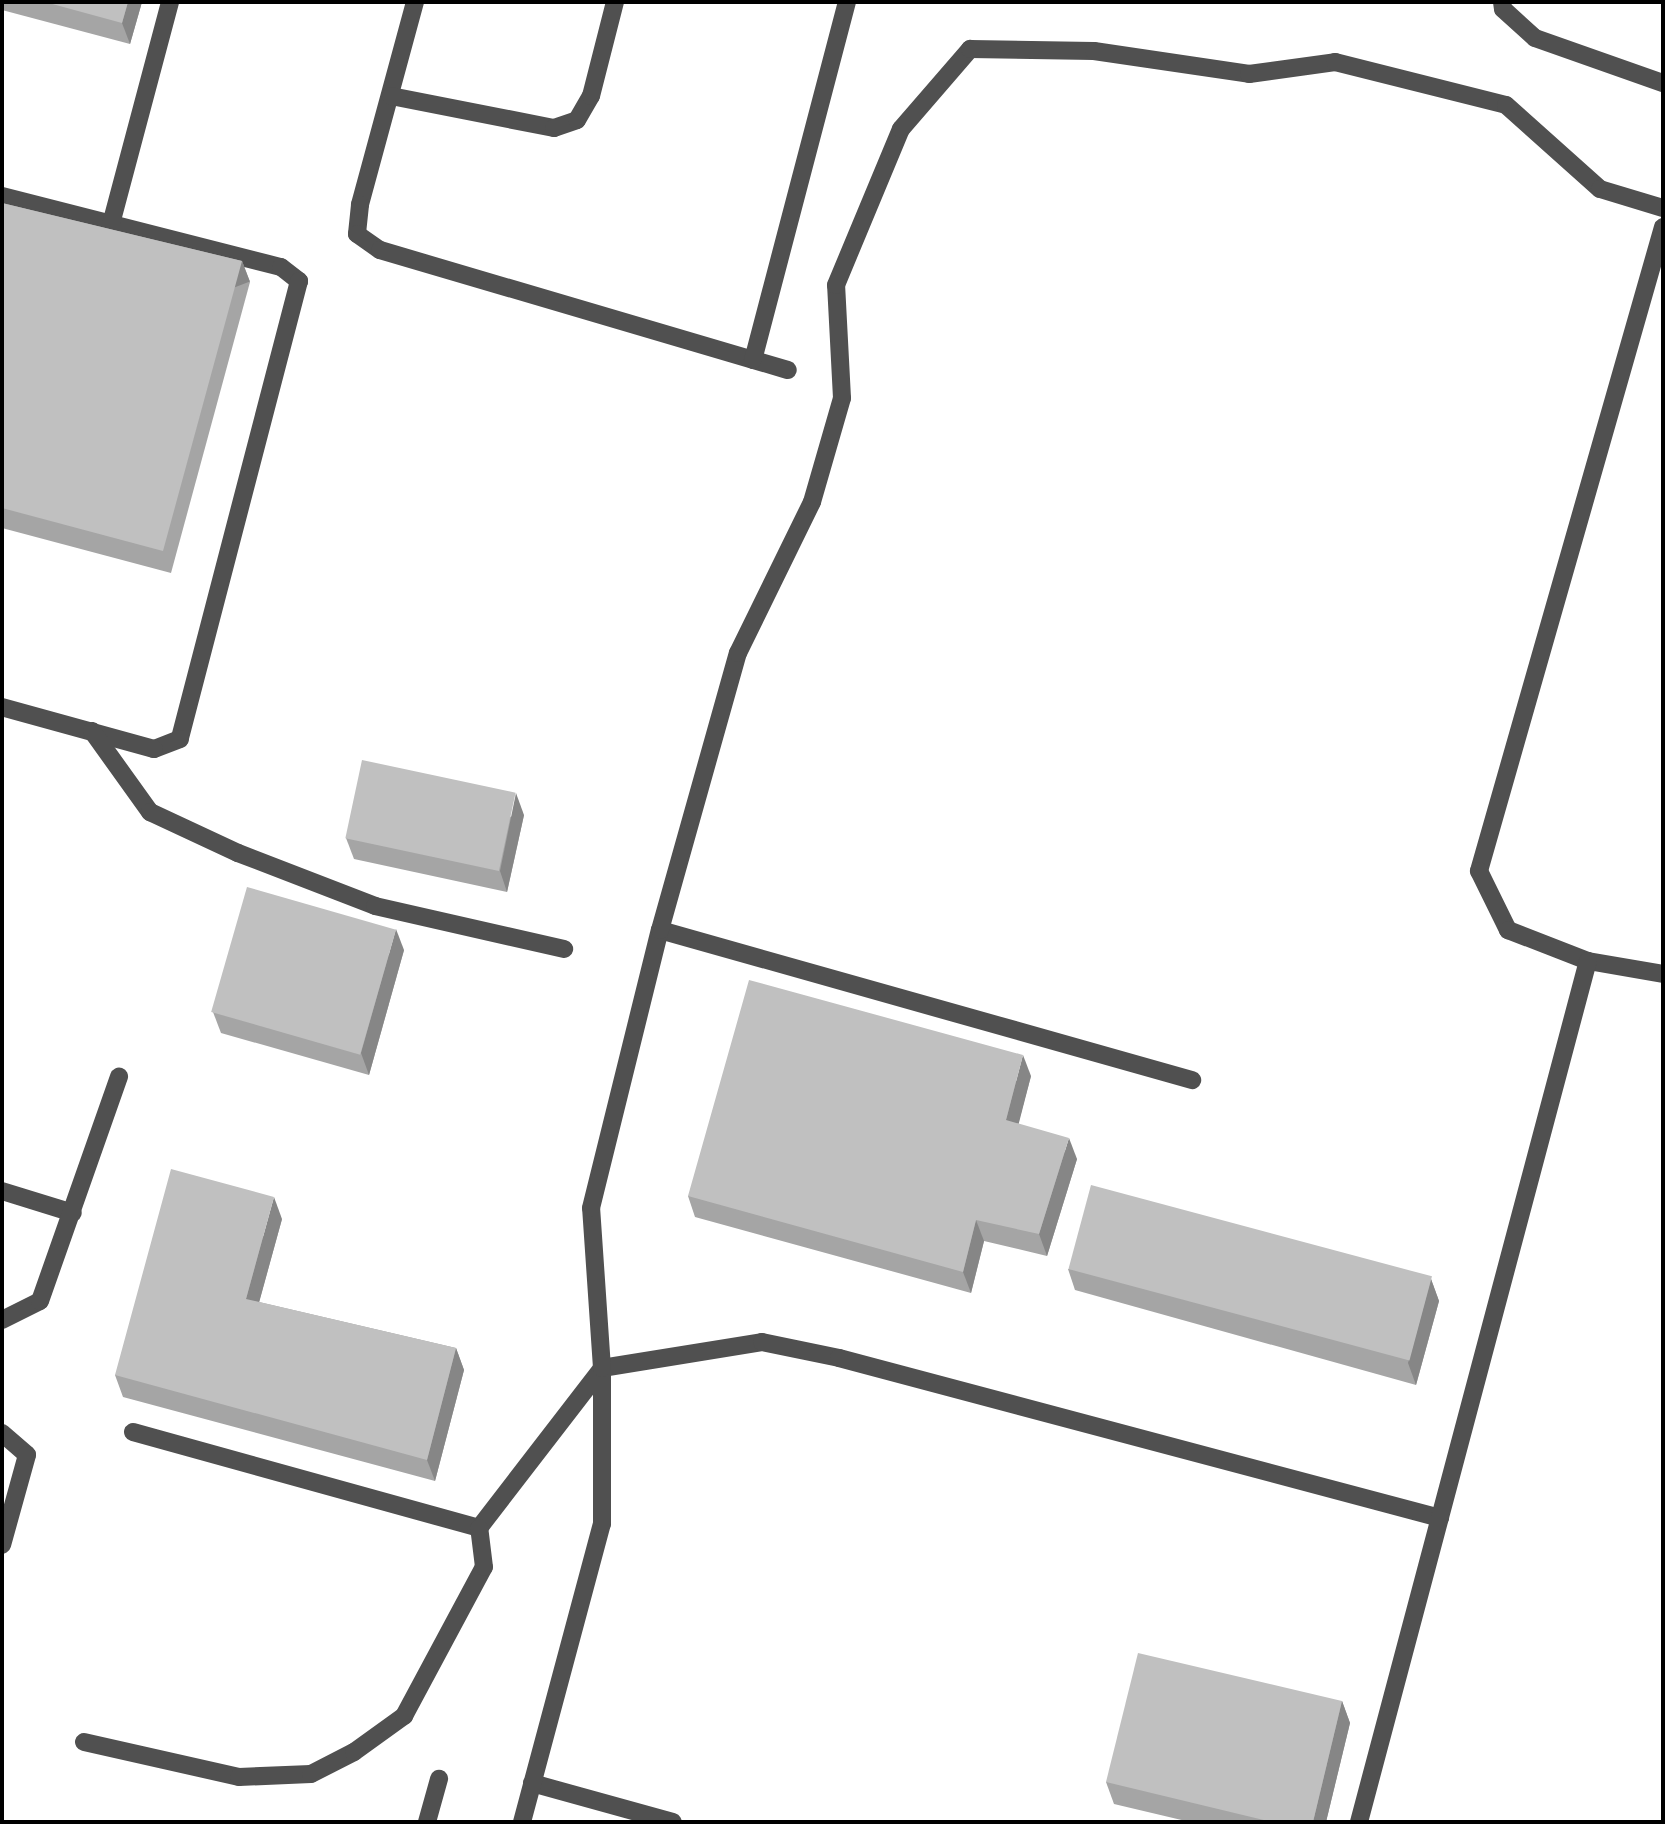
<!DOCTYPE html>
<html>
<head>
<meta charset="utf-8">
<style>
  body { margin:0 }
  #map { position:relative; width:1665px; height:1824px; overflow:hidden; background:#fff; font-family:"Work Sans",sans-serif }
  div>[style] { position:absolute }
  .minor>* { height:18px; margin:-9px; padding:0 9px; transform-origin:9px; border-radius:9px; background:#505050 }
  .wall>* { inset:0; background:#a5a5a5 }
  .shaded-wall>* { inset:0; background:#868686; transform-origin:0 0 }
  .building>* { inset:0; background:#c0c0c0; transform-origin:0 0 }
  span { translate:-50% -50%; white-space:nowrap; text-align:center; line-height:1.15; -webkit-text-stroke:7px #fff; paint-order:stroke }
  .frame { position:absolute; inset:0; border:4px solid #000; pointer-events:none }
</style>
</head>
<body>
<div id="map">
  <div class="minor">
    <i style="left:415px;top:2px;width:210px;rotate:105.2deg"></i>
    <i style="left:360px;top:205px;width:29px;rotate:96deg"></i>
    <i style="left:357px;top:234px;width:28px;rotate:35deg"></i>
    <i style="left:380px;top:250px;width:425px;rotate:16.4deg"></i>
    <i style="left:1502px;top:2px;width:7px;rotate:82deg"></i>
    <i style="left:1503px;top:9px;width:43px;rotate:42.2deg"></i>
    <i style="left:1535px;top:38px;width:136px;rotate:19.4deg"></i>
    <i style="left:391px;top:96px;width:166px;rotate:11.1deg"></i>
    <i style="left:554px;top:128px;width:24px;rotate:-19deg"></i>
    <i style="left:577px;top:120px;width:28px;rotate:-60deg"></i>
    <i style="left:591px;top:96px;width:97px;rotate:-75.7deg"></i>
    <i style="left:2px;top:196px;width:288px;rotate:14.3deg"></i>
    <i style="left:281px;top:267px;width:23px;rotate:38deg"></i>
    <i style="left:299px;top:281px;width:473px;rotate:104.6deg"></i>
    <i style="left:180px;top:739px;width:28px;rotate:159deg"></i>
    <i style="left:154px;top:749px;width:158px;rotate:-164.6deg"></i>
    <i style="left:111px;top:224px;width:230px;rotate:-75.1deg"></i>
    <i style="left:1663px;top:227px;width:670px;rotate:105.95deg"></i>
    <i style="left:1479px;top:871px;width:66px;rotate:63.8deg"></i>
    <i style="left:1508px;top:930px;width:86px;rotate:21.2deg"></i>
    <i style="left:1588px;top:961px;width:76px;rotate:9.8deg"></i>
    <i style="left:753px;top:360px;width:370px;rotate:-75.3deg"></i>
    <i style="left:92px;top:731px;width:100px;rotate:54.4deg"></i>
    <i style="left:150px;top:812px;width:97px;rotate:25deg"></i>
    <i style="left:238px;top:853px;width:147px;rotate:21.1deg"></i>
    <i style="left:375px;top:906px;width:194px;rotate:12.8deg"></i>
    <i style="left:660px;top:930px;width:553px;rotate:15.75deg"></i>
    <i style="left:2px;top:1191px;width:74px;rotate:17.2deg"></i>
    <i style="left:2px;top:1320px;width:42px;rotate:-26.6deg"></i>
    <i style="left:40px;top:1301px;width:238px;rotate:-70.6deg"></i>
    <i style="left:133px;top:1432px;width:359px;rotate:15.5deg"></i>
    <i style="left:479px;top:1528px;width:202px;rotate:-52.4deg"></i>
    <i style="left:602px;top:1368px;width:162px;rotate:-9.2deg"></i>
    <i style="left:762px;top:1342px;width:79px;rotate:11.7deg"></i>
    <i style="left:839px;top:1358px;width:622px;rotate:14.91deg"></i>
    <i style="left:2px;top:1433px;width:33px;rotate:41deg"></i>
    <i style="left:27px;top:1455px;width:93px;rotate:105.5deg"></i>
    <i style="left:84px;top:1742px;width:159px;rotate:12.7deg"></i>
    <i style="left:239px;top:1777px;width:72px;rotate:-2.4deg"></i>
    <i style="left:311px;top:1774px;width:48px;rotate:-27.1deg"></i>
    <i style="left:354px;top:1752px;width:62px;rotate:-35.8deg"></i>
    <i style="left:404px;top:1716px;width:169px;rotate:-61.8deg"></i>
    <i style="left:484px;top:1567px;width:39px;rotate:-97deg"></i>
    <i style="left:532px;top:1783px;width:146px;rotate:15.5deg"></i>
    <i style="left:427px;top:1822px;width:45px;rotate:-74.4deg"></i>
    <i style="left:522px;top:1822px;width:309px;rotate:-75deg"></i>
    <i style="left:602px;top:1524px;width:156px;rotate:-90deg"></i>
    <i style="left:602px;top:1368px;width:160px;rotate:-93.9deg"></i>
    <i style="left:591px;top:1208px;width:286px;rotate:-76.1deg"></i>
    <i style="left:660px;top:930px;width:288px;rotate:-74.3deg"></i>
    <i style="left:738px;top:653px;width:168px;rotate:-63.9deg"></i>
    <i style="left:812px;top:502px;width:108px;rotate:-73.9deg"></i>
    <i style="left:842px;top:398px;width:113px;rotate:-93deg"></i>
    <i style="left:836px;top:285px;width:169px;rotate:-67.4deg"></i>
    <i style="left:901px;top:129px;width:106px;rotate:-49.2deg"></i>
    <i style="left:970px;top:49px;width:124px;rotate:0.9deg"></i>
    <i style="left:1094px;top:51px;width:157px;rotate:8.4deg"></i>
    <i style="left:1249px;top:74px;width:87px;rotate:-7.9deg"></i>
    <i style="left:1335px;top:62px;width:176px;rotate:14.1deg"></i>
    <i style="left:1506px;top:105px;width:126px;rotate:41.8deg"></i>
    <i style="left:1600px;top:189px;width:66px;rotate:16.8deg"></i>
    <i style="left:1359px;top:1822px;width:891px;rotate:-75.11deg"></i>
  </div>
  <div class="wall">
    <i style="clip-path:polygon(2px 2px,142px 2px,130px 44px,2px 10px)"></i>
    <i style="clip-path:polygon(2px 203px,242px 261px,250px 282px,171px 573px,2px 528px)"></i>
    <i style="clip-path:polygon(524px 815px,507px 892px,354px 859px,346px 838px)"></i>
    <i style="clip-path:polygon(404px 950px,369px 1075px,221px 1033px,213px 1012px)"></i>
    <i style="clip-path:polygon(1031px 1076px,1018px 1124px,1077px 1159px,1047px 1256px,984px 1241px,971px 1293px,695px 1217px,688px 1196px)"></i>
    <i style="clip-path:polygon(282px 1219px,259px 1302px,456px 1348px,464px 1370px,435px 1481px,123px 1397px,115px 1375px)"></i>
    <i style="clip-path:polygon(1068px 1269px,1431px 1279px,1439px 1301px,1416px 1385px,1075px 1290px)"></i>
    <i style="clip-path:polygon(1342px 1701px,1350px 1723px,1326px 1822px,1190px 1822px,1114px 1804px,1106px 1782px)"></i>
  </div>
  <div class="shaded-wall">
    <i style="clip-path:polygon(128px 2px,142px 2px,130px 44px,122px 23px)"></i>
    <i style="left:242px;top:261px;width:22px;height:301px;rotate:69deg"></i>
    <i style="clip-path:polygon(516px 793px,524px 815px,507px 892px,500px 871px)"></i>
    <i style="clip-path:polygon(396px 929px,404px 950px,369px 1075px,361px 1053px)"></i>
    <i style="clip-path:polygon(1023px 1055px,1031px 1076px,1014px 1142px,1006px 1120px)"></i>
    <i style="clip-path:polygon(1069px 1138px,1077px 1159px,1047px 1256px,1039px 1234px)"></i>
    <i style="clip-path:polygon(274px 1197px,282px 1219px,254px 1321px,246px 1299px)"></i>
    <i style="clip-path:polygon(976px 1220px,984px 1241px,971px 1293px,963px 1272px)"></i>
    <i style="clip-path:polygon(1431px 1279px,1439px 1301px,1416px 1385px,1408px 1363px)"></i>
    <i style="clip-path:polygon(456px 1348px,464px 1370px,435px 1481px,427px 1460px)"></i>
    <i style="clip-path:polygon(1342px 1701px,1350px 1723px,1326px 1822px,1313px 1822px)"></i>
  </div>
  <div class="building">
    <i style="clip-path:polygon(45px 2px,128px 2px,122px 23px)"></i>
    <i style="clip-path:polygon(2px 203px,242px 261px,163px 551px,2px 508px)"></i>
    <i style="left:362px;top:760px;width:157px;height:80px;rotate:12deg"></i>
    <i style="left:247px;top:887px;width:155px;height:130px;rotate:16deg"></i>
    <i style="clip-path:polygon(749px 980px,1023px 1055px,1006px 1120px,1069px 1138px,1039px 1234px,976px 1220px,963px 1272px,688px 1196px)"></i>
    <i style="clip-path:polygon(171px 1169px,274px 1197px,246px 1299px,456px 1348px,427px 1460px,115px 1375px)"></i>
    <i style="left:1091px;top:1185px;width:353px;height:87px;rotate:15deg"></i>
    <i style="clip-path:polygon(1138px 1653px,1342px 1701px,1313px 1822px,1272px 1822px,1106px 1782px)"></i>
  </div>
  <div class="frame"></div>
</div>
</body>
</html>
